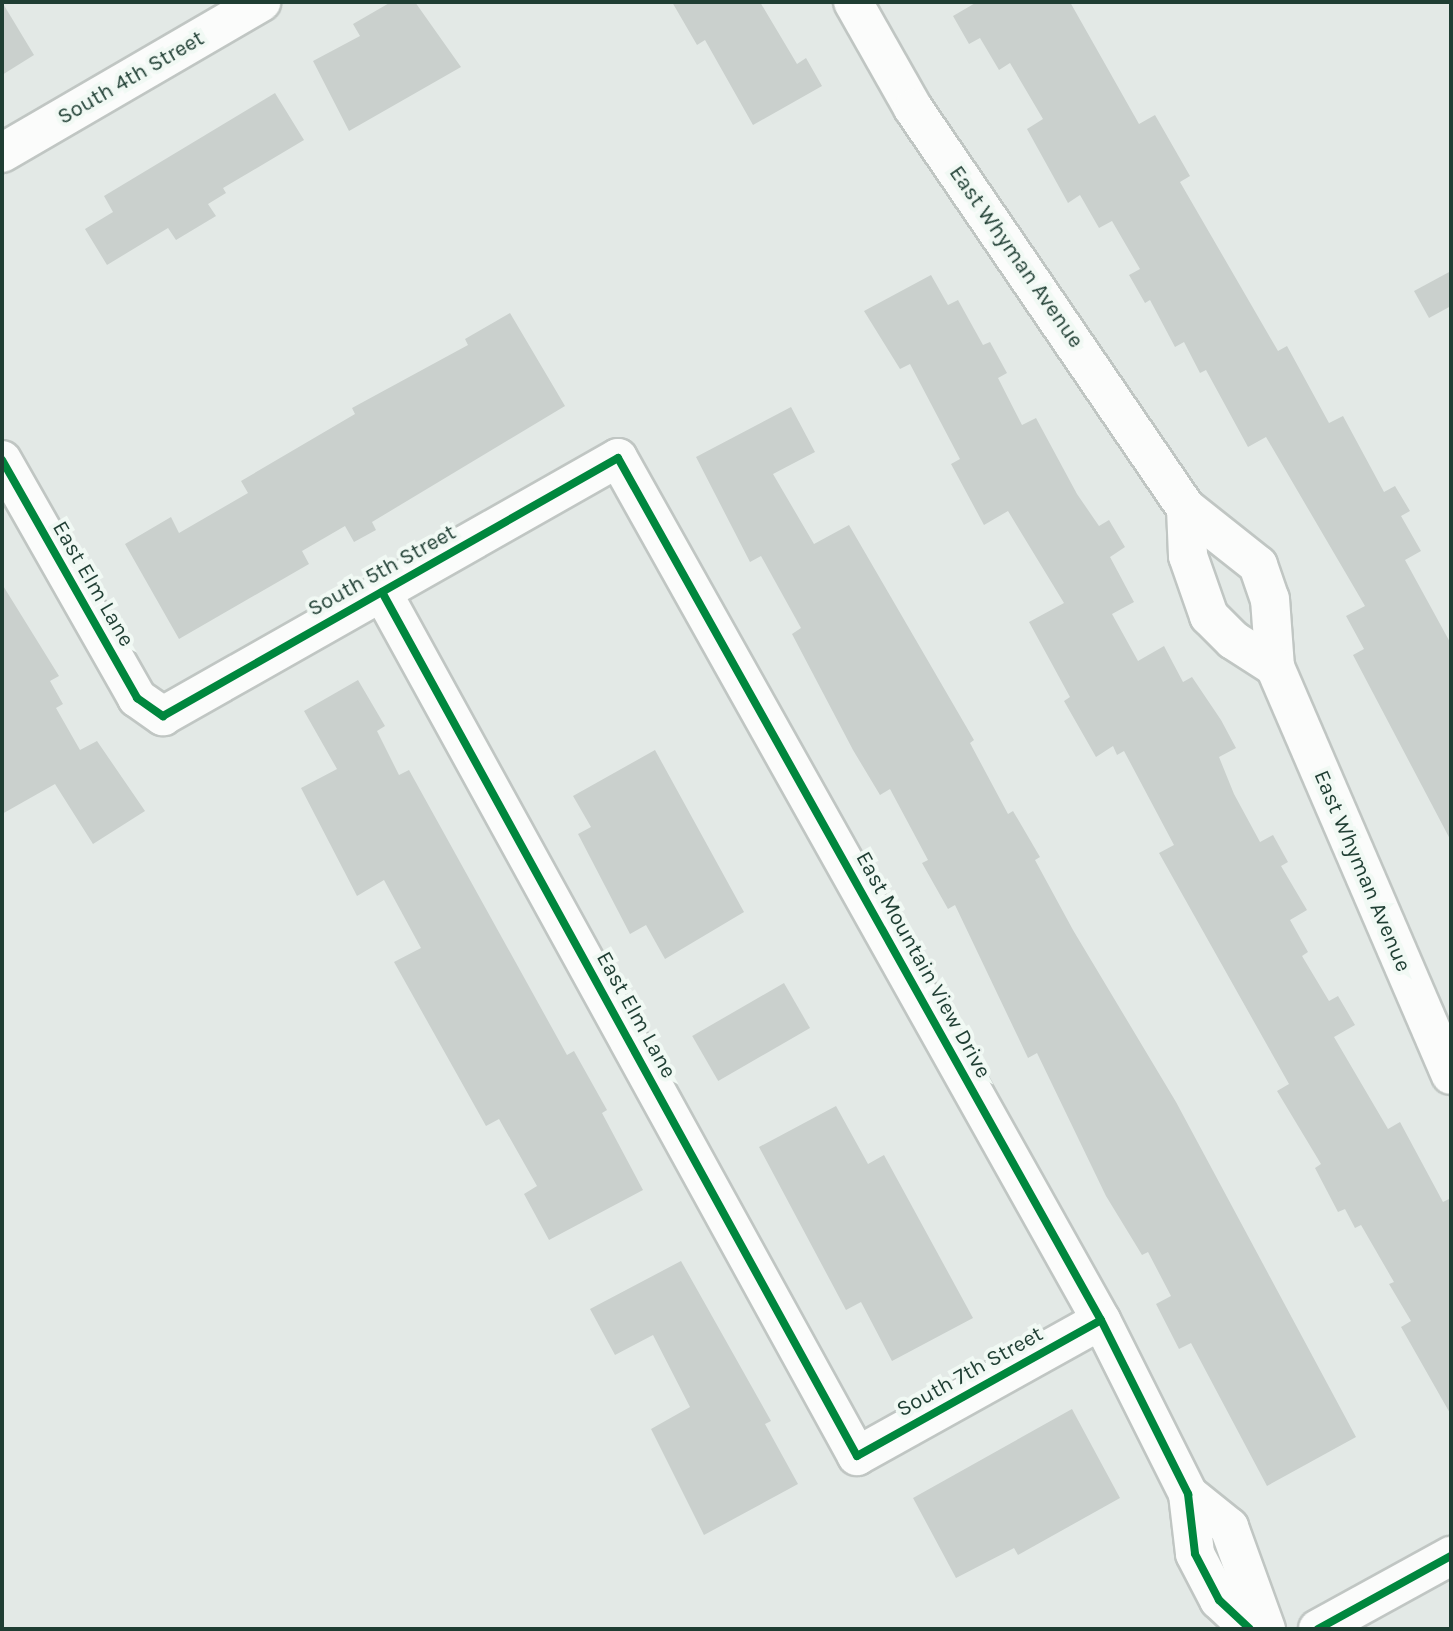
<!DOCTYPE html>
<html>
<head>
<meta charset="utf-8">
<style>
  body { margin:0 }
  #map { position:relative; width:1453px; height:1631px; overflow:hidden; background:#e3e9e6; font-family:Karla,sans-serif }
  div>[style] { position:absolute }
  .building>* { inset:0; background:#cad0cd; transform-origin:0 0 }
  .roads { filter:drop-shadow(2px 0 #c0c6c3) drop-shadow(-2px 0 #c0c6c3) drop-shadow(0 2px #c0c6c3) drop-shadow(0 -2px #c0c6c3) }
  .minor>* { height:38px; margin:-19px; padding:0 19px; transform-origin:19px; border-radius:19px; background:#fbfcfb }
  .cycleway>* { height:8px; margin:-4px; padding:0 4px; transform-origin:4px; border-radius:4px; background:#00873e }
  span { translate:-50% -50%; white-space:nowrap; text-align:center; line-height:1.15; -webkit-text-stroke:8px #f1f9f4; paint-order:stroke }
  .street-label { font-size:22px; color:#1f3e33 }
  .frame { position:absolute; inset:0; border:4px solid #1f3e33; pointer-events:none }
</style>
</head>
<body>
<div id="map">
  <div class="building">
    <i style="clip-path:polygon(2px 2px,34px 55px,2px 75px)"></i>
    <i style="clip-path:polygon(391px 2px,415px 2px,461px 67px,349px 131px,313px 61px,360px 36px,353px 24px)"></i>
    <i style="clip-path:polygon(672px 2px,760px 2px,797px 64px,806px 58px,822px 86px,753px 125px,705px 40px,697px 45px)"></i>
    <i style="clip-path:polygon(977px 2px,1070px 2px,1139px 124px,1155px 115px,1190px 176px,1180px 182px,1278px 351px,1287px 346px,1329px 423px,1343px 416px,1384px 492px,1395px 486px,1410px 511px,1401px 516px,1421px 551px,1405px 560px,1451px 644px,1451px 841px,1353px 655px,1364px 649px,1346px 616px,1365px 606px,1266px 437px,1248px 447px,1206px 370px,1200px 373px,1184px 342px,1175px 347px,1150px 300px,1145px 303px,1129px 275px,1140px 269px,1112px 221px,1099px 228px,1080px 195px,1068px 203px,1027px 129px,1043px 119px,1010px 63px,999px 70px,980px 38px,969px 44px,953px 16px)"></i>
    <i style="clip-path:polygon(275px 93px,304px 140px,223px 188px,226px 193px,208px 204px,216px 216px,176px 240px,168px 228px,107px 265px,85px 229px,113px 212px,104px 196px)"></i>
    <i style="clip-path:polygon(1451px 271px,1451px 306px,1429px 318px,1414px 291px)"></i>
    <i style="clip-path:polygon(931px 275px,948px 305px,958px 300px,983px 345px,990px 342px,1007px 373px,998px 378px,1022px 425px,1036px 418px,1077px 494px,1099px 526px,1109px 520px,1125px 547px,1110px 557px,1134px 602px,1112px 614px,1138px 661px,1164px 646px,1183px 682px,1192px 677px,1221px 720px,1236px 748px,1219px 757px,1234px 794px,1260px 842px,1273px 835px,1288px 862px,1281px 866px,1307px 910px,1290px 920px,1308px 952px,1302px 956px,1329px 1001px,1338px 996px,1355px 1025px,1334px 1037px,1388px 1129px,1400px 1122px,1443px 1202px,1451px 1198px,1451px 1415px,1401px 1327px,1411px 1321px,1389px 1284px,1394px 1282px,1361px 1225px,1355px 1228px,1345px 1209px,1338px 1212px,1315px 1168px,1321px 1164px,1277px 1091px,1289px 1084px,1159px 853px,1174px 845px,1124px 751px,1117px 755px,1113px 746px,1096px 757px,1064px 701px,1070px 697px,1029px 622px,1064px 603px,1008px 511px,984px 525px,951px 464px,960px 459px,910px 364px,900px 369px,864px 311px)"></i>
    <i style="clip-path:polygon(510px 313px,565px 406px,372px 522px,376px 530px,354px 542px,345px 526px,302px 551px,309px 564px,179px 639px,125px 544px,171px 517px,179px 533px,248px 493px,241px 481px,355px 414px,352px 408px,468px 345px,465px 339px)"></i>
    <i style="clip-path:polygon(791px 407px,815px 452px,773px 474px,814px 544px,849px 525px,974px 740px,970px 743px,1008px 814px,1013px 811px,1040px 857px,1035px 860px,1073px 930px,1176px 1102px,1356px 1437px,1267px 1486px,1191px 1343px,1179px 1349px,1156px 1304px,1171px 1296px,1148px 1252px,1142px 1255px,1106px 1196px,1037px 1053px,1028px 1058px,955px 905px,948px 909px,922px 863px,928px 860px,890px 789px,880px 795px,853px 750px,792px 634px,801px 628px,761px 556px,750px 562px,696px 457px)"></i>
    <i style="clip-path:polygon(2px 584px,59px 676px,50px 681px,63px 704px,56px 708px,80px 750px,97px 741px,145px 811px,93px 844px,55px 784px,2px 814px)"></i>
    <i style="clip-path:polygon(358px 680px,385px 726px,377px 731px,399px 775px,409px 770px,567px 1055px,574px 1051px,607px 1110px,602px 1113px,643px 1190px,549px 1240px,524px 1194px,537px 1186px,499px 1119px,486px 1126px,394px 962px,421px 948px,384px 880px,357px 896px,301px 788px,337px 769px,304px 711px)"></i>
    <i style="clip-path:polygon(655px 750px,744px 912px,665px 959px,646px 925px,630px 934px,578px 834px,591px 827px,573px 796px)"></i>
    <i style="left:784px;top:983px;width:52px;height:106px;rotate:60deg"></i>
    <i style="clip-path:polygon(836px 1106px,868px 1164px,884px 1155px,973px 1318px,892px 1361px,861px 1302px,846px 1310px,759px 1147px)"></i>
    <i style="clip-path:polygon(681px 1261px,771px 1421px,765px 1424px,798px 1484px,704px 1535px,651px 1429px,690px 1407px,653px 1335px,615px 1355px,590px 1309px)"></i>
    <i style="clip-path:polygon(1072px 1409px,1120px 1498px,1018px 1555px,1014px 1548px,956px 1578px,913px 1498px)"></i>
  </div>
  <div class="roads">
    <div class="minor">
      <i style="left:853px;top:2px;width:122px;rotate:60.5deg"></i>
      <i style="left:913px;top:108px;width:484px;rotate:55.7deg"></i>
      <i style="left:1186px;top:508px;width:92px;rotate:38.4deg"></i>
      <i style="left:1258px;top:565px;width:36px;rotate:71deg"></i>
      <i style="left:1270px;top:599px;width:68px;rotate:85.8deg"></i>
      <i style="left:1275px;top:667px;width:444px;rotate:66.7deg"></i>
      <i style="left:2px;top:153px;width:300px;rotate:-30.2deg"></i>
      <i style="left:2px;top:460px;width:274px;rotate:60.4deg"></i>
      <i style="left:137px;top:698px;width:32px;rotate:35deg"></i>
      <i style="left:163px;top:716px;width:523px;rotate:-29.55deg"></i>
      <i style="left:618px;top:458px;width:988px;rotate:60.74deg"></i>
      <i style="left:1101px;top:1320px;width:195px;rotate:63.4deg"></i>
      <i style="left:1188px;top:1494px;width:60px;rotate:83.3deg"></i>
      <i style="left:1195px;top:1554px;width:52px;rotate:62.4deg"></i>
      <i style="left:1219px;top:1600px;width:42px;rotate:43.1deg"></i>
      <i style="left:1186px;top:508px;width:48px;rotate:87.6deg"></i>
      <i style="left:1188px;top:556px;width:64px;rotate:70.7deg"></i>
      <i style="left:1209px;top:616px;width:34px;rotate:45deg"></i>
      <i style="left:1233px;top:640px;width:50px;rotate:32.7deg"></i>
      <i style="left:382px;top:592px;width:986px;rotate:61.2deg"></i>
      <i style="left:857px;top:1456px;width:279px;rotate:-29.1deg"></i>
      <i style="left:1188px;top:1494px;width:53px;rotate:38.8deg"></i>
      <i style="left:1229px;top:1527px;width:109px;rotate:70.1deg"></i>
      <i style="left:1318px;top:1629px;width:152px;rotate:-28.8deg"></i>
    </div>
  </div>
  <div class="cycleway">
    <i style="left:2px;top:460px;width:274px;rotate:60.4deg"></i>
    <i style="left:137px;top:698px;width:32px;rotate:35deg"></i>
    <i style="left:163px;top:716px;width:523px;rotate:-29.55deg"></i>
    <i style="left:618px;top:458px;width:988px;rotate:60.74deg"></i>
    <i style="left:1101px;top:1320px;width:195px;rotate:63.4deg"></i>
    <i style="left:1188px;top:1494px;width:60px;rotate:83.3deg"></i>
    <i style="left:1195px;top:1554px;width:52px;rotate:62.4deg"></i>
    <i style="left:1219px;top:1600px;width:42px;rotate:43.1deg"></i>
    <i style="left:382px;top:592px;width:986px;rotate:61.2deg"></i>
    <i style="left:857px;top:1456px;width:279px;rotate:-29.1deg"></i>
    <i style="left:1318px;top:1629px;width:152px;rotate:-28.8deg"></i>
  </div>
  <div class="street-label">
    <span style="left:131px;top:78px;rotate:-30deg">South 4th Street</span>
    <span style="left:1016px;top:257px;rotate:55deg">East Whyman Avenue</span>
    <span style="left:382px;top:571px;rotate:-29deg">South 5th Street</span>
    <span style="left:93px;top:584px;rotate:60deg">East Elm Lane</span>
    <span style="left:1362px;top:871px;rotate:67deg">East Whyman Avenue</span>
    <span style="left:923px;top:965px;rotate:61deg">East Mountain View Drive</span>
    <span style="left:636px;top:1015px;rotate:61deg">East Elm Lane</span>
    <span style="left:970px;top:1372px;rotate:-29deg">South 7th Street</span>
  </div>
  <div class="frame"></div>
</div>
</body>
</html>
